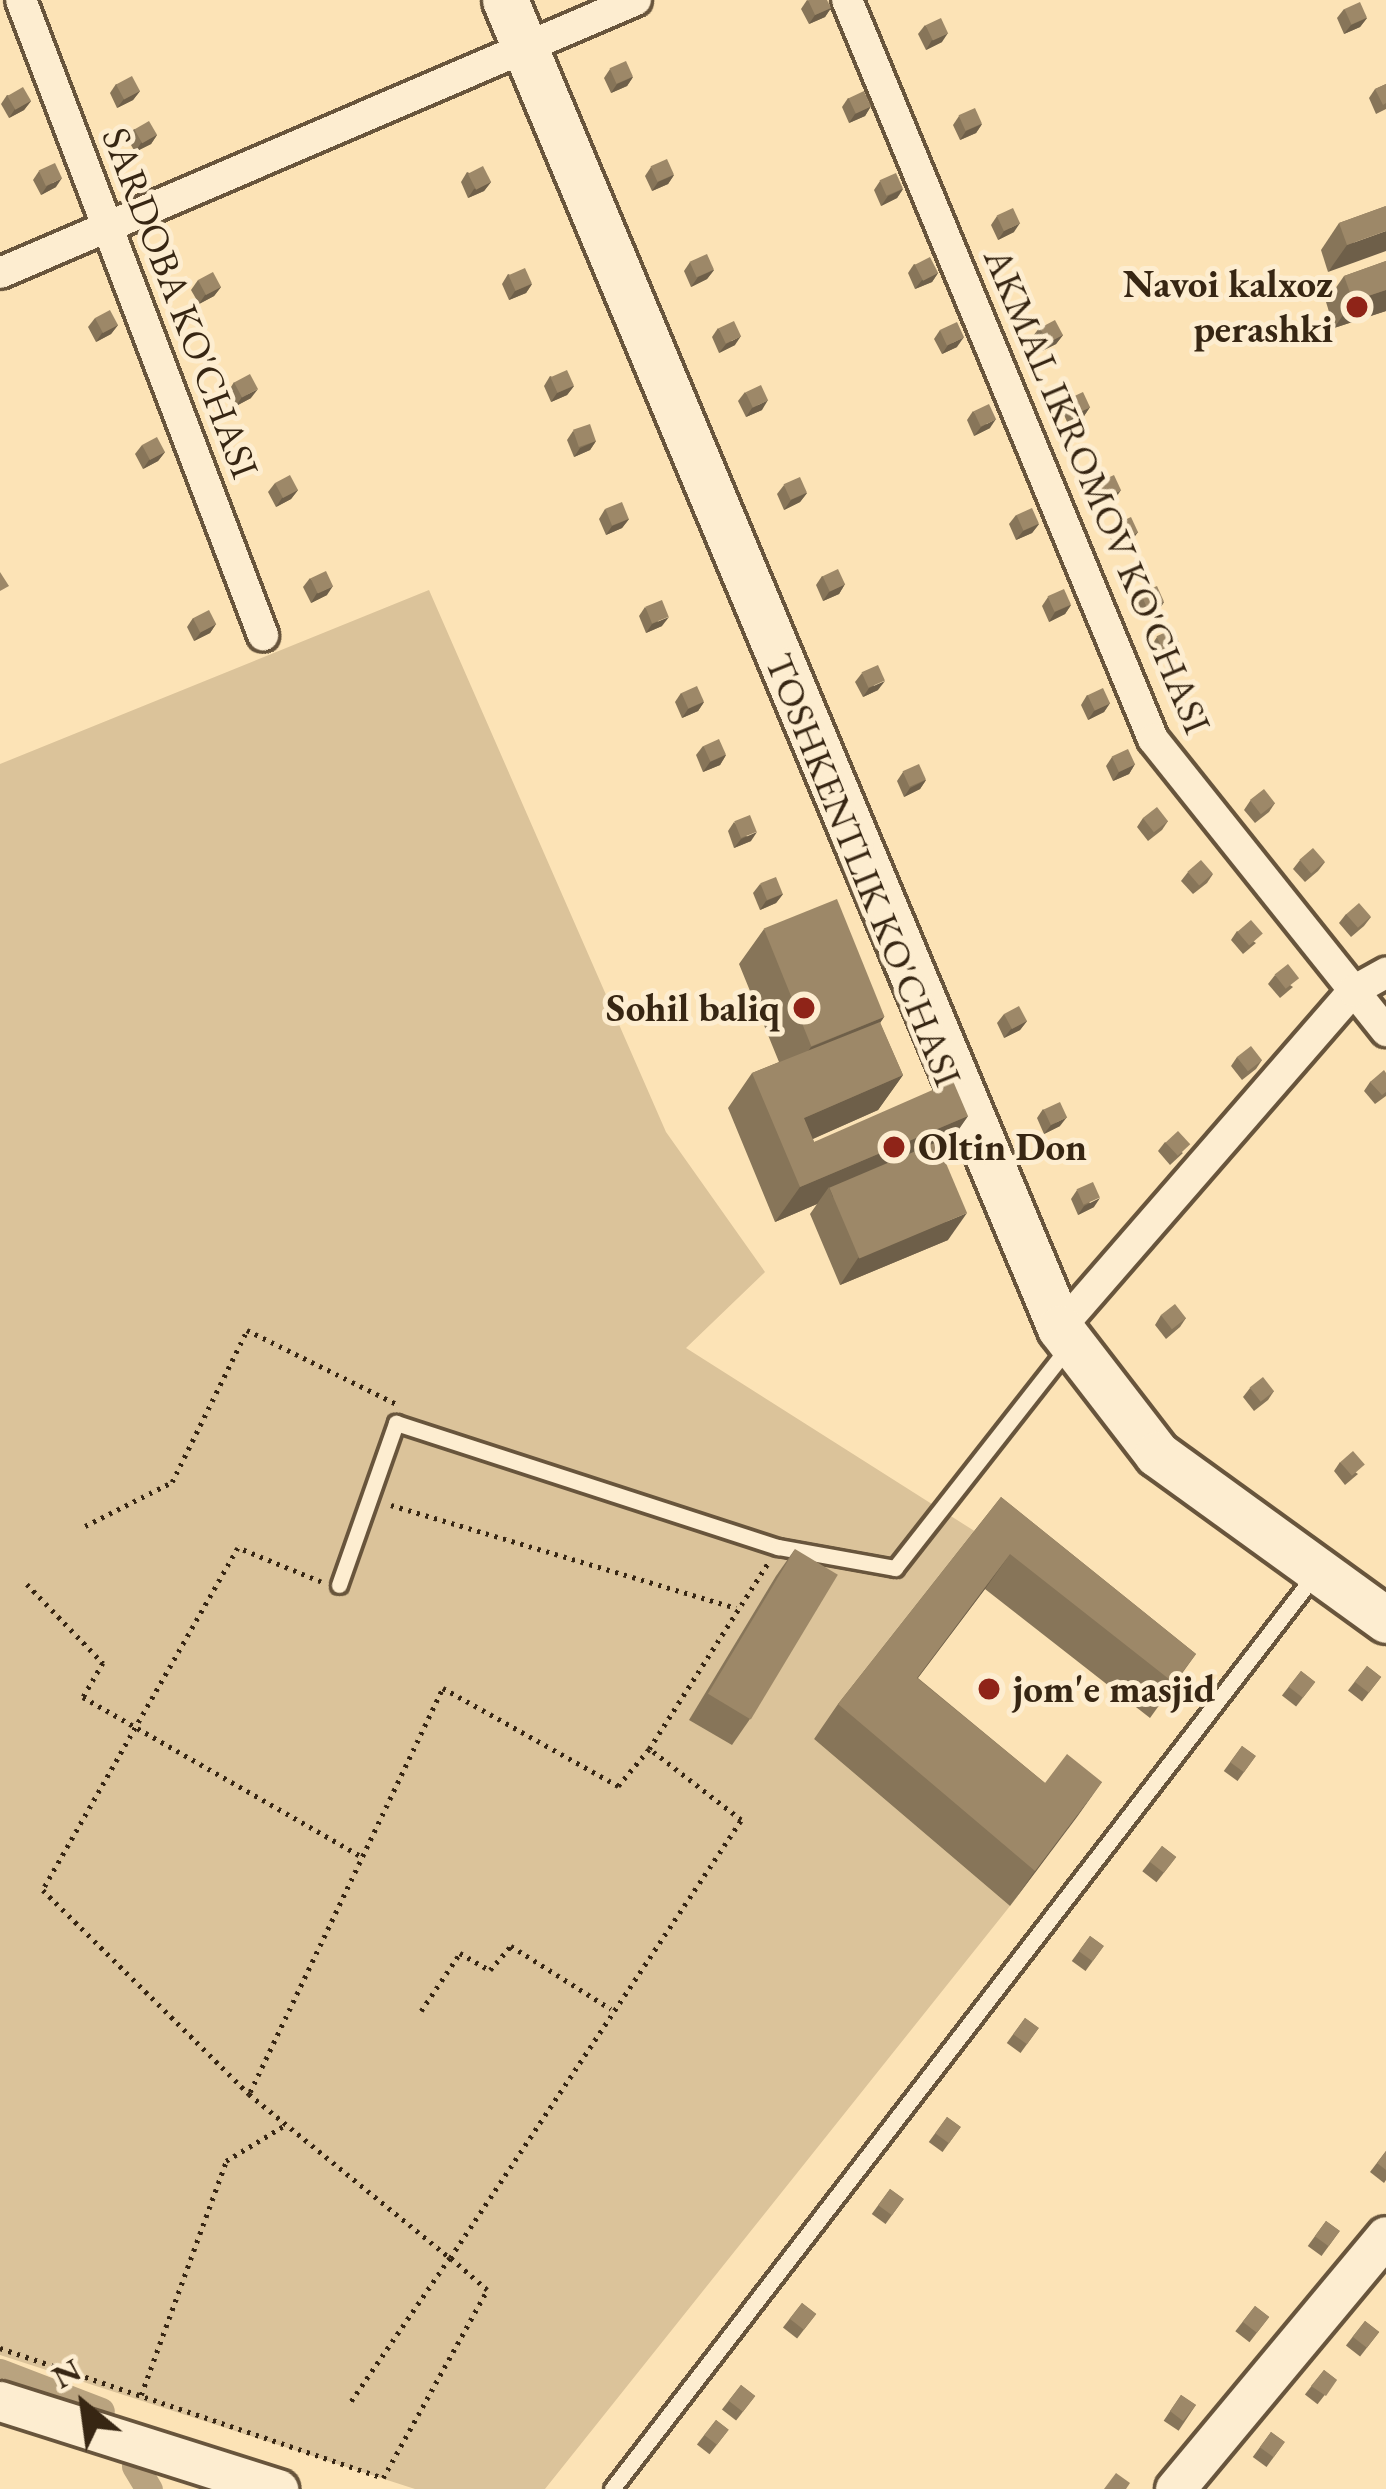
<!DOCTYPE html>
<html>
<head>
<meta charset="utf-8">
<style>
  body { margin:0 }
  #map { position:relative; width:1386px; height:2489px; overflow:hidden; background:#fce3b6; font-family:"EB Garamond",serif }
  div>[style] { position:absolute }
  .green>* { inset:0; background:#dbc39a }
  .canal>* { height:27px; margin:-13.5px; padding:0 13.5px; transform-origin:13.5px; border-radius:13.5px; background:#b9a37f }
  .path>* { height:4.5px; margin-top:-2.25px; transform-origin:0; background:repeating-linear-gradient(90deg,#372613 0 3px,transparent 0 9px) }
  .roads { filter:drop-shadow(3px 0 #68553c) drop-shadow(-3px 0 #68553c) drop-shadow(0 3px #68553c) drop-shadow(0 -3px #68553c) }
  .service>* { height:15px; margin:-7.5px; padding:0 7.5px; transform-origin:7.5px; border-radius:7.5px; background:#fdedd0 }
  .minor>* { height:30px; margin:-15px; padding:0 15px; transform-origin:15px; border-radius:15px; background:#fdedd0 }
  .tertiary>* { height:39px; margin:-19.5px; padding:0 19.5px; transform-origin:19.5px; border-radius:19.5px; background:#fdedd0 }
  .secondary>* { height:45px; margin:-22.5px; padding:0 22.5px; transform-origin:22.5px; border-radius:22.5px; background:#fdedd0 }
  .wall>* { inset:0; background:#877559; transform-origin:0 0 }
  .shaded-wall>* { inset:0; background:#6e5f49 }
  .building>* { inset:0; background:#9d8868; transform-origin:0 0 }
  .dots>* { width:33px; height:33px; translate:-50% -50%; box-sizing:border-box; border:6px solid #fdedd0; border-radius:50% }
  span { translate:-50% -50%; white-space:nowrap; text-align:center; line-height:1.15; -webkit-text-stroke:10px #fdedd0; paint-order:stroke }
  .poi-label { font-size:39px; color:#372613; font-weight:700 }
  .right { translate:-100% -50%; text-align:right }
  .left { translate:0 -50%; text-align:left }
  .street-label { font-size:39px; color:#372613 }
  .north { position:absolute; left:24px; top:2345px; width:120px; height:120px; -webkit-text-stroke:9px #fdedd0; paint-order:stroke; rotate:331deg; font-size:33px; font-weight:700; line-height:48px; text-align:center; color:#372613 }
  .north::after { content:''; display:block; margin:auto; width:42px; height:54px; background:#372613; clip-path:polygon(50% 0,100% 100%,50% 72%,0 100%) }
</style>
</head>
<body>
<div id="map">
  <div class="green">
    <i style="clip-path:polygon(429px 590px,666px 1132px,765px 1272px,686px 1348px,976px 1532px,814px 1739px,1010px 1906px,545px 2489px,415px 2489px,0 2355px,0 764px)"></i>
  </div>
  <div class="canal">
    <i style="left:0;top:2372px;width:108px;rotate:21.1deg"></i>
    <i style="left:135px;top:2466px;width:27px;rotate:59deg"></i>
  </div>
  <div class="path">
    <i style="left:391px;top:1505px;width:360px;rotate:16.6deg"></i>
    <i style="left:85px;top:1526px;width:97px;rotate:-26.8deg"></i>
    <i style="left:172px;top:1482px;width:169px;rotate:-63.7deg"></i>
    <i style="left:247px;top:1330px;width:167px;rotate:26.3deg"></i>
    <i style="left:321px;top:1582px;width:90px;rotate:-157.7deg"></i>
    <i style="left:238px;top:1548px;width:394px;rotate:119.7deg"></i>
    <i style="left:43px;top:1890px;width:290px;rotate:44.7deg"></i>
    <i style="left:249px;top:2094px;width:259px;rotate:39.2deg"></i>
    <i style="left:450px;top:2258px;width:526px;rotate:-56.4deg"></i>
    <i style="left:741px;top:1820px;width:116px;rotate:-142.3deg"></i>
    <i style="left:649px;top:1749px;width:221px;rotate:-57.4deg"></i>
    <i style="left:27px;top:1584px;width:110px;rotate:46.1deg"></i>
    <i style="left:103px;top:1663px;width:39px;rotate:120deg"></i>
    <i style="left:83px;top:1697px;width:322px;rotate:29.8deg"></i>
    <i style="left:421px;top:2011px;width:70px;rotate:-56.1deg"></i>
    <i style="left:460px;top:1953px;width:34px;rotate:30deg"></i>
    <i style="left:490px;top:1970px;width:32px;rotate:-49deg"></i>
    <i style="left:511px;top:1946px;width:118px;rotate:32.2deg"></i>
    <i style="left:250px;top:2092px;width:448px;rotate:-64.5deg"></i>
    <i style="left:443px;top:1688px;width:201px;rotate:29.2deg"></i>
    <i style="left:618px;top:1786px;width:48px;rotate:-50deg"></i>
    <i style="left:0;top:2348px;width:404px;rotate:18.7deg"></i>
    <i style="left:383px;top:2478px;width:215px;rotate:-61deg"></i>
    <i style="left:487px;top:2290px;width:49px;rotate:-139.1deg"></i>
    <i style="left:450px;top:2258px;width:175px;rotate:124.5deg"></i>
    <i style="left:141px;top:2395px;width:249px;rotate:-70deg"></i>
    <i style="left:226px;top:2161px;width:69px;rotate:-31.4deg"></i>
  </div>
  <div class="roads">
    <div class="service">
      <i style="left:339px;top:1585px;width:172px;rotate:-70.6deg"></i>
      <i style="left:396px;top:1423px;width:402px;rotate:18deg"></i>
      <i style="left:778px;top:1547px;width:119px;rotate:10.2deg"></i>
      <i style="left:895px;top:1568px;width:281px;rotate:-51.9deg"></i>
      <i style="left:612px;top:2489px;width:1155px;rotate:-52.46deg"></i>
    </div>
    <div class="minor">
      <i style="left:21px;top:0;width:680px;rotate:69.14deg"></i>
      <i style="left:847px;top:0;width:800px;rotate:67.51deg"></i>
      <i style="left:1153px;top:739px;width:374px;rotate:51.4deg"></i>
      <i style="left:0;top:273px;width:692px;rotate:-23.23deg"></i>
      <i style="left:1060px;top:1328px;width:447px;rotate:-49deg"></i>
      <i style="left:1353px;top:991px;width:38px;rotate:-29deg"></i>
    </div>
    <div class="tertiary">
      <i style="left:0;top:2401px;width:292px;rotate:17.6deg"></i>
      <i style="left:1175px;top:2489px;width:329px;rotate:-50.2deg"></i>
    </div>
    <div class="secondary">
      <i style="left:505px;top:0;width:1439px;rotate:67.32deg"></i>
      <i style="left:1060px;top:1328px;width:159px;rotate:52.4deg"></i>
      <i style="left:1157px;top:1454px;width:283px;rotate:35.9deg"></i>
    </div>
  </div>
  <div class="wall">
    <i style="clip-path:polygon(807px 0,831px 8px,825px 17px,809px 24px,801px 9px)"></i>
    <i style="clip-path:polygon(1344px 9px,1367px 18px,1360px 27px,1344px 34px,1337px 18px)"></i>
    <i style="clip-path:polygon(925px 25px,942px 42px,926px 50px,918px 34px)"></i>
    <i style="clip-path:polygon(610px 69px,633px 77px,627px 86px,611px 93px,604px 78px)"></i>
    <i style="clip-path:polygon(116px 84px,140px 91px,133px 100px,117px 108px,110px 93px)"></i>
    <i style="clip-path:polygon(1386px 84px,1386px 109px,1376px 114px,1369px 98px,1375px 89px)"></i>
    <i style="clip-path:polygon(7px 95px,31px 101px,24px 110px,9px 118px,1px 104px)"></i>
    <i style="clip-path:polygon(848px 98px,871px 106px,865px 116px,849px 123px,842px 107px)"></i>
    <i style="clip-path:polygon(959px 116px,982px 124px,976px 133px,960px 140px,953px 125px)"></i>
    <i style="clip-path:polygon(134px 129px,157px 135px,151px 144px,135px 152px,127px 138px)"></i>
    <i style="clip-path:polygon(651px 167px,674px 175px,668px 184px,652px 191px,645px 176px)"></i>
    <i style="clip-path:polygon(39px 171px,56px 187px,41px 195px,33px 180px)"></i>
    <i style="clip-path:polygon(467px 172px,491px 182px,484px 191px,468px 198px,461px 182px)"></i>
    <i style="clip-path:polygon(880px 181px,903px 189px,897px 198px,881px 206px,874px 190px)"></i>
    <i style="clip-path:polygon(1386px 206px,1328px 272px,1321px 250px,1339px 223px)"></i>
    <i style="clip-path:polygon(997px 216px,1014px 232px,998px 240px,991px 225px)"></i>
    <i style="clip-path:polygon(1386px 261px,1386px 311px,1334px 328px,1326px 302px,1344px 276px)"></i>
    <i style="clip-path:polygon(690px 262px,714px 270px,707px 279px,691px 287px,684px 271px)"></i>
    <i style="clip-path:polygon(914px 264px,938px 273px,932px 282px,915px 289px,908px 273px)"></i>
    <i style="clip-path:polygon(508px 274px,532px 284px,526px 293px,509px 300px,502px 284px)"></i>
    <i style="clip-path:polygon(198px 280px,221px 287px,214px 296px,199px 304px,191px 290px)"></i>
    <i style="clip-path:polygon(95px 318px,118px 325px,111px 334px,96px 342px,88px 327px)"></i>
    <i style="clip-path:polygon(1040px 327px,1063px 335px,1056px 344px,1040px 352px,1033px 336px)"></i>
    <i style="clip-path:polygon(718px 328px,735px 345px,719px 353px,712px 337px)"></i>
    <i style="clip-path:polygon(940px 330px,957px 347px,942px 354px,934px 339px)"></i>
    <i style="clip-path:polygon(550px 376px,574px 386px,567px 395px,551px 402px,544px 386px)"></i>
    <i style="clip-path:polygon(234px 382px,251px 398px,236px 406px,228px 392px)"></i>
    <i style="clip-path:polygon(745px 392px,762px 410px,746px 417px,738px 401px)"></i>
    <i style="clip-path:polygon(1067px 399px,1090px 407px,1084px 416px,1068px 424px,1061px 408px)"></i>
    <i style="clip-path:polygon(973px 411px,990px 428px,974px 436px,967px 420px)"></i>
    <i style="clip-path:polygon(573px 431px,596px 441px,590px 450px,574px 457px,567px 440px)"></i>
    <i style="clip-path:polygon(142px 445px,165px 452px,158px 461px,143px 469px,135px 454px)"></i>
    <i style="clip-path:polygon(1098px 482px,1115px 499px,1099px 507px,1092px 491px)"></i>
    <i style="clip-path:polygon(275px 483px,298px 490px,291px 499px,276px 507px,268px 492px)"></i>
    <i style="clip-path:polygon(784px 485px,807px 493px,800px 502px,784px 510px,777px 494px)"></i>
    <i style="clip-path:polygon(605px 509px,629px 519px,622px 528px,606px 535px,599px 519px)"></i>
    <i style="clip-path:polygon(1016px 515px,1039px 524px,1032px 533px,1016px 540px,1009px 524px)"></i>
    <i style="clip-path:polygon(1114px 524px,1138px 532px,1131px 541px,1115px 549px,1108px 533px)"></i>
    <i style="clip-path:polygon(822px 576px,845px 584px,839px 594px,823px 601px,816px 585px)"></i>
    <i style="clip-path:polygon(310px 578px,327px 595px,311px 603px,303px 587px)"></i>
    <i style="clip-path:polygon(1141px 594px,1164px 602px,1158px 611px,1142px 618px,1134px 603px)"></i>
    <i style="clip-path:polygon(1048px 597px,1071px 605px,1065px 614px,1049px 622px,1042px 606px)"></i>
    <i style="clip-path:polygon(645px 607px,662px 626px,646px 633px,639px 616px)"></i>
    <i style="clip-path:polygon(193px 618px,216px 624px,210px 633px,194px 641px,187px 627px)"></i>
    <i style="clip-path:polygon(1157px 637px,1180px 645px,1174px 654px,1158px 661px,1151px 646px)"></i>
    <i style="clip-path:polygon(862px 673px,878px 690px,863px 697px,855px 682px)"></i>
    <i style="clip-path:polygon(681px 693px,704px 702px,698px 711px,682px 718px,675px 702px)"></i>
    <i style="clip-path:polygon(1087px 695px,1110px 703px,1104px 712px,1088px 720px,1081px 705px)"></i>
    <i style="clip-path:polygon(1184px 707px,1207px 715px,1201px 724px,1185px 731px,1177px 716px)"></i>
    <i style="clip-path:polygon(703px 746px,726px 755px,720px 765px,703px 772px,696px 755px)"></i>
    <i style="clip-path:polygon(1112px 757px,1135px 764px,1129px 774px,1113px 781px,1106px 766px)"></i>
    <i style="clip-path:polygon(903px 772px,926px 780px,920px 789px,904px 797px,897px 781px)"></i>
    <i style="clip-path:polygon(1250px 801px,1275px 803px,1269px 812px,1255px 823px,1244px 810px)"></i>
    <i style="clip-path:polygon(1143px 818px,1168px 821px,1162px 830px,1148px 841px,1137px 827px)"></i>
    <i style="clip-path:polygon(734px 822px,751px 841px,734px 848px,728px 831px)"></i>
    <i style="clip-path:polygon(1300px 860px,1325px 862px,1318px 871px,1305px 882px,1293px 869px)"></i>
    <i style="clip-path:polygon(1188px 872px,1213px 874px,1207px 883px,1193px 894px,1181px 881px)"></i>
    <i style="clip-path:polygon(760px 884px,783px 894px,776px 903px,760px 910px,753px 893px)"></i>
    <i style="clip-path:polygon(1346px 914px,1371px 917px,1364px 926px,1351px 937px,1339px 923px)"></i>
    <i style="clip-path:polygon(764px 929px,884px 1017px,880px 1023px,903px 1075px,878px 1110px,813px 1139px,814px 1142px,968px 1116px,941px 1152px,948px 1240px,840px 1285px,810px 1214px,817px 1204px,775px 1222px,728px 1108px,752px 1073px,779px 1062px,739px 964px)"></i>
    <i style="clip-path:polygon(1237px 931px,1256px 943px,1243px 954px,1231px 940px)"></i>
    <i style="clip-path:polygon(1275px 975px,1293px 987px,1280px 998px,1268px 984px)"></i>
    <i style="clip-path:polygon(1004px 1014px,1027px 1021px,1020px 1030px,1004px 1038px,997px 1023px)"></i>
    <i style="clip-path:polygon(1237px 1057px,1262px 1060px,1256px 1069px,1242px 1080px,1231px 1066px)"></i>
    <i style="clip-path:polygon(1386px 1073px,1386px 1096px,1375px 1104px,1364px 1091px,1370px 1082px)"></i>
    <i style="clip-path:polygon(1043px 1109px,1060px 1126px,1044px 1134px,1037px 1118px)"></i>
    <i style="clip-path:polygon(1165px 1142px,1183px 1153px,1170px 1165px,1158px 1151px)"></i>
    <i style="clip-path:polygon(1077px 1190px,1094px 1207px,1078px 1215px,1071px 1199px)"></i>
    <i style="clip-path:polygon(1161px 1315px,1186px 1318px,1180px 1327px,1166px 1339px,1155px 1325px)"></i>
    <i style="clip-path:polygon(1250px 1388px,1274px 1391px,1268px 1400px,1254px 1411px,1243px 1397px)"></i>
    <i style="clip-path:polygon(1340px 1462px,1358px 1474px,1345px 1485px,1334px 1471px)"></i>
    <i style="clip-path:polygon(1001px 1497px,1196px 1654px,1150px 1718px,985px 1589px,918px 1678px,1045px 1783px,1102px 1782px,1010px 1906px,814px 1739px,838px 1704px)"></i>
    <i style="clip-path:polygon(795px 1549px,750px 1719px,732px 1745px,689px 1720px,776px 1576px)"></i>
    <i style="left:1367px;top:1666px;width:18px;height:31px;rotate:38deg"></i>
    <i style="left:1301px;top:1671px;width:18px;height:31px;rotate:38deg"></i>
    <i style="left:1242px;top:1746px;width:17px;height:31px;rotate:36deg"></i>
    <i style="left:1162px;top:1846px;width:18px;height:32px;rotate:38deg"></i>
    <i style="left:1090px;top:1936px;width:17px;height:31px;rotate:36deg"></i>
    <i style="left:1025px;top:2018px;width:17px;height:31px;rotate:36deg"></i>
    <i style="left:947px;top:2117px;width:17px;height:31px;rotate:36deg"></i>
    <i style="clip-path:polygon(1386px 2151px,1386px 2180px,1384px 2183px,1370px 2172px)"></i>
    <i style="left:890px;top:2189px;width:17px;height:31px;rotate:36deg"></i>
    <i style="left:1326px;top:2221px;width:17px;height:31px;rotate:36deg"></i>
    <i style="left:802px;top:2303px;width:18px;height:31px;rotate:38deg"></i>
    <i style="left:1255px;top:2306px;width:18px;height:32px;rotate:38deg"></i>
    <i style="left:1365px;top:2321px;width:18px;height:31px;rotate:38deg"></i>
    <i style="left:1324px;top:2370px;width:16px;height:31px;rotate:38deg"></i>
    <i style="left:741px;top:2385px;width:18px;height:31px;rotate:38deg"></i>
    <i style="left:1181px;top:2395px;width:18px;height:31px;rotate:34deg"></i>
    <i style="left:716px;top:2420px;width:16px;height:31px;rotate:38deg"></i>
    <i style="left:1271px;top:2432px;width:17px;height:31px;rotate:36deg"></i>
  </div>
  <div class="shaded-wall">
    <i style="clip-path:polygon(831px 8px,825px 17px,809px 24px,815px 15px)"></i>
    <i style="clip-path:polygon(1367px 18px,1360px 27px,1344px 34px,1351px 25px)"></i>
    <i style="clip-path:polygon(948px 33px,942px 42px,926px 50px,932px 40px)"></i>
    <i style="clip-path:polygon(633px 77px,627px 86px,611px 93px,617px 84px)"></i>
    <i style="clip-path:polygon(140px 91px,133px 100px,117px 108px,124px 99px)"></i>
    <i style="clip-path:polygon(31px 101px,24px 110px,9px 118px,15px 109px)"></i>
    <i style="clip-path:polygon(871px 106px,865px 116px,849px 123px,855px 114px)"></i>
    <i style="clip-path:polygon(982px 124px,976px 133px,960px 140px,966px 131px)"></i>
    <i style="clip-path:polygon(157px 135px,151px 144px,135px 152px,141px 143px)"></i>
    <i style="clip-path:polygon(674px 175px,668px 184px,652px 191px,658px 182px)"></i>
    <i style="clip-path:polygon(62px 178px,56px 187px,41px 195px,47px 186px)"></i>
    <i style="clip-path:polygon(491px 182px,484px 191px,468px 198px,474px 189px)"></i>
    <i style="clip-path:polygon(903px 189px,897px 198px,881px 206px,888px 196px)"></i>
    <i style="clip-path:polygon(1020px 223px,1014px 232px,998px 240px,1004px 231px)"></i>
    <i style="clip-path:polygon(1386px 231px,1386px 251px,1328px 272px,1347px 245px)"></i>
    <i style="clip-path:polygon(714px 270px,707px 279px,691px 287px,698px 277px)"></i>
    <i style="clip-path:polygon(938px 273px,932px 282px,915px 289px,922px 280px)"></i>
    <i style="clip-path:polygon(532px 284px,526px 293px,509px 300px,515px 291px)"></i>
    <i style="clip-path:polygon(221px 287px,214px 296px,199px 304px,205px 295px)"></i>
    <i style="clip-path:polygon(1386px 290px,1386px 311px,1334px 328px,1353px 301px)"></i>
    <i style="clip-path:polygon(118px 325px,111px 334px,96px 342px,102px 333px)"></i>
    <i style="clip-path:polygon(1063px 335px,1056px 344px,1040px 352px,1047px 342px)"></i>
    <i style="clip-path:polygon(741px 336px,735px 345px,719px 353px,726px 344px)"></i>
    <i style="clip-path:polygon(964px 337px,957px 347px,942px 354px,948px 345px)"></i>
    <i style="clip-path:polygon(574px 386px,567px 395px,551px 402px,557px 393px)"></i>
    <i style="clip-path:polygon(258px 389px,251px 398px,236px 406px,242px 397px)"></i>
    <i style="clip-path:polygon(768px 400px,762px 410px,746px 417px,752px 408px)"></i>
    <i style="clip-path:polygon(1090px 407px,1084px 416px,1068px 424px,1074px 415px)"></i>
    <i style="clip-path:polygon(996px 419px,990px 428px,974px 436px,981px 427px)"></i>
    <i style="clip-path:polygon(596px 441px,590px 450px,574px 457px,580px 448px)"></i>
    <i style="clip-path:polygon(165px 452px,158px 461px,143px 469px,149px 460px)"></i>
    <i style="clip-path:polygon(298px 490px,291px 499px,276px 507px,282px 498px)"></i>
    <i style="clip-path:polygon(1121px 490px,1115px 499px,1099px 507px,1106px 498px)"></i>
    <i style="clip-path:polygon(807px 493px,800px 502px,784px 510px,791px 500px)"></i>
    <i style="clip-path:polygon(629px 519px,622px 528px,606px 535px,612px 526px)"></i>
    <i style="clip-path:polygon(1039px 524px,1032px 533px,1016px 540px,1023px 531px)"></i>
    <i style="clip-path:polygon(1138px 532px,1131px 541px,1115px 549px,1122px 540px)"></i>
    <i style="clip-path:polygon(845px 584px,839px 594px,823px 601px,829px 592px)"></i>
    <i style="clip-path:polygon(333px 586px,327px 595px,311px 603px,317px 593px)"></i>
    <i style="clip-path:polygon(1164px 602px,1158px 611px,1142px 618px,1148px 609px)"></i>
    <i style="clip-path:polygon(1071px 605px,1065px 614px,1049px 622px,1055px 612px)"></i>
    <i style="clip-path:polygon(669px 617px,662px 626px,646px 633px,652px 624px)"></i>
    <i style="clip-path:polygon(216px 624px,210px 633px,194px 641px,201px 632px)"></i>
    <i style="clip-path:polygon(1180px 645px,1174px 654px,1158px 661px,1164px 652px)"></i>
    <i style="clip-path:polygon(885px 681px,878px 690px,863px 697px,869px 688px)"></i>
    <i style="clip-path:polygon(704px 702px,698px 711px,682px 718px,688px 709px)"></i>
    <i style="clip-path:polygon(1110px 703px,1104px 712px,1088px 720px,1094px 711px)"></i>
    <i style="clip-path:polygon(1207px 715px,1201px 724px,1185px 731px,1191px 722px)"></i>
    <i style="clip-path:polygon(726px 755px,720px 765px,703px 772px,710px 762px)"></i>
    <i style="clip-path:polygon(1135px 764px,1129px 774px,1113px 781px,1119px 772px)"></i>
    <i style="clip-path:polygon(926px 780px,920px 789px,904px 797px,910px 788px)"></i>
    <i style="clip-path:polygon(757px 832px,751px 841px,734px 848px,741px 839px)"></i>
    <i style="clip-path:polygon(783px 894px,776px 903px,760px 910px,766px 901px)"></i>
    <i style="clip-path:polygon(884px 1017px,860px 1052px,787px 1082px,811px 1047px)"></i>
    <i style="clip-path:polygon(1027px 1021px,1020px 1030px,1004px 1038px,1011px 1029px)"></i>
    <i style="clip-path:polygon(903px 1075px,878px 1110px,785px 1151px,804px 1118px)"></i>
    <i style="clip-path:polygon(968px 1116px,944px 1151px,833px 1197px,829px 1187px,817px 1204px,775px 1222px,800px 1187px)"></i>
    <i style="clip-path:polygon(1067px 1117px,1060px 1126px,1044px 1134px,1051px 1125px)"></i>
    <i style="clip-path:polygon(1100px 1198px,1094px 1207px,1078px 1215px,1084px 1206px)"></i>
    <i style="clip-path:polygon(967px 1213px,948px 1240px,840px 1285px,858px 1258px)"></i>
    <i style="clip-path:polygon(1010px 1554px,985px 1589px,892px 1712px,917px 1678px)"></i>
    <i style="clip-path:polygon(1102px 1782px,1077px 1817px,1010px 1906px,1035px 1871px)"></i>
  </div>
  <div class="building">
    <i style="clip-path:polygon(808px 0,827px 0,831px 8px,815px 15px)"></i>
    <i style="left:1360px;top:2px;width:17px;height:17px;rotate:66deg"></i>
    <i style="left:941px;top:18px;width:17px;height:17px;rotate:65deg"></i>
    <i style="left:626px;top:61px;width:17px;height:18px;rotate:66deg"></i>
    <i style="left:132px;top:76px;width:17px;height:18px;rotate:62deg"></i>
    <i style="clip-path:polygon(1386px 84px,1386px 103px,1383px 105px,1375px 89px)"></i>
    <i style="left:23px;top:87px;width:16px;height:18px;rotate:60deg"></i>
    <i style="left:864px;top:91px;width:17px;height:17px;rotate:65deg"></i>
    <i style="left:975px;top:108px;width:17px;height:18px;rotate:66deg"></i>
    <i style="left:149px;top:121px;width:16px;height:17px;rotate:60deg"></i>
    <i style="left:667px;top:159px;width:17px;height:18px;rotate:66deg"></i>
    <i style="left:55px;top:163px;width:17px;height:18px;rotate:65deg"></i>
    <i style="left:483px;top:166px;width:18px;height:17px;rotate:63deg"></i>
    <i style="left:896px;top:173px;width:17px;height:18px;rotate:66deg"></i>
    <i style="clip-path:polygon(1386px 206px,1386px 231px,1347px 245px,1339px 223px)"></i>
    <i style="left:1013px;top:208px;width:17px;height:18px;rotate:65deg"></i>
    <i style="left:707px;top:254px;width:17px;height:19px;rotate:66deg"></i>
    <i style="left:930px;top:257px;width:18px;height:17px;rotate:63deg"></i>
    <i style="clip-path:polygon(1386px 261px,1386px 290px,1353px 301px,1344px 276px)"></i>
    <i style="left:525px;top:268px;width:17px;height:18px;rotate:66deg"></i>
    <i style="left:213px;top:272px;width:17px;height:17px;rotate:62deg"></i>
    <i style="left:110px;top:310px;width:17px;height:17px;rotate:62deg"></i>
    <i style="left:1055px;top:320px;width:17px;height:17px;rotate:62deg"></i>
    <i style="left:734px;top:321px;width:17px;height:17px;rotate:65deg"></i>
    <i style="left:957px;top:322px;width:17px;height:19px;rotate:65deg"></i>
    <i style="left:567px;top:370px;width:17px;height:18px;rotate:66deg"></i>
    <i style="left:250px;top:374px;width:17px;height:18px;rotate:62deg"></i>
    <i style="left:761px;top:385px;width:17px;height:17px;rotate:65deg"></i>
    <i style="left:1083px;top:392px;width:17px;height:17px;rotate:65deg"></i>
    <i style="left:989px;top:404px;width:17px;height:17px;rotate:65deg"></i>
    <i style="left:590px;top:424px;width:18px;height:18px;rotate:71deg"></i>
    <i style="left:157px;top:437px;width:17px;height:17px;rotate:62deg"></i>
    <i style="left:290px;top:475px;width:17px;height:17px;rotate:62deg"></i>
    <i style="left:1114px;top:475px;width:17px;height:17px;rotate:65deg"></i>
    <i style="left:800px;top:477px;width:17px;height:18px;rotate:66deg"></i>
    <i style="left:622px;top:502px;width:18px;height:18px;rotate:68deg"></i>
    <i style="left:1032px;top:508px;width:17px;height:17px;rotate:66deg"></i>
    <i style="left:1131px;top:517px;width:17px;height:18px;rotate:65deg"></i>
    <i style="left:838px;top:569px;width:17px;height:17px;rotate:65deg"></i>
    <i style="left:326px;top:571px;width:17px;height:17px;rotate:65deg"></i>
    <i style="clip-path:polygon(0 572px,9px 586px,0 591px)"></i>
    <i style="left:1157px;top:586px;width:17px;height:18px;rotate:66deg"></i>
    <i style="left:1064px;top:589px;width:17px;height:18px;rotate:66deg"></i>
    <i style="left:662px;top:600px;width:18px;height:18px;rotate:68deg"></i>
    <i style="left:209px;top:610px;width:16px;height:18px;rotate:63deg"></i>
    <i style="left:1173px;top:629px;width:17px;height:18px;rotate:66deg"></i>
    <i style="left:878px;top:665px;width:17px;height:18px;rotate:66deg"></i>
    <i style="left:697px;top:686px;width:17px;height:17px;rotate:66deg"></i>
    <i style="left:1103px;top:688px;width:17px;height:17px;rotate:65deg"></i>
    <i style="left:1200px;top:699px;width:17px;height:18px;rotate:66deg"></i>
    <i style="left:719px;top:739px;width:17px;height:17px;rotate:66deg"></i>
    <i style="left:1128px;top:749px;width:17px;height:18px;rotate:65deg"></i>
    <i style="left:919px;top:764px;width:17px;height:18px;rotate:66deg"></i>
    <i style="left:1264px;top:789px;width:18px;height:18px;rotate:52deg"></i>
    <i style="left:1157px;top:807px;width:18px;height:18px;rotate:52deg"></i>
    <i style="left:750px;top:815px;width:18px;height:17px;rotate:68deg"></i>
    <i style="left:1313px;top:848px;width:18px;height:18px;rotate:49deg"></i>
    <i style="left:1201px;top:860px;width:18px;height:18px;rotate:49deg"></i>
    <i style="left:776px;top:877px;width:18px;height:17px;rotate:68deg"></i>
    <i style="left:837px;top:899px;width:127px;height:79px;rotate:68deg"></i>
    <i style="left:1359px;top:903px;width:18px;height:17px;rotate:49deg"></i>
    <i style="left:1251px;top:920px;width:18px;height:18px;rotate:49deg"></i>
    <i style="left:1288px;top:964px;width:18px;height:17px;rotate:52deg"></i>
    <i style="left:1019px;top:1006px;width:17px;height:17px;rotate:62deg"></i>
    <i style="clip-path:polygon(880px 1022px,903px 1075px,804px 1118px,814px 1142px,953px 1081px,968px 1116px,800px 1187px,752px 1073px)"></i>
    <i style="left:1251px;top:1046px;width:18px;height:18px;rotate:52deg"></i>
    <i style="clip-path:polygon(1384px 1070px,1386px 1073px,1386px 1092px,1382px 1095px,1370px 1082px)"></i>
    <i style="left:1060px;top:1102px;width:17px;height:18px;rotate:65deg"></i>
    <i style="left:1178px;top:1131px;width:18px;height:17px;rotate:47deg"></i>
    <i style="left:937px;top:1142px;width:77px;height:117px;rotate:67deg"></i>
    <i style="left:1093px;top:1182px;width:17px;height:18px;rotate:66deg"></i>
    <i style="left:1175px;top:1304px;width:18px;height:18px;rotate:52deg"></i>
    <i style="left:1263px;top:1377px;width:18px;height:17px;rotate:52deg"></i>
    <i style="left:1353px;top:1451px;width:18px;height:17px;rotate:49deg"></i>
    <i style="clip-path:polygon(1001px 1497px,1196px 1654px,1174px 1683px,1010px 1554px,917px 1678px,1045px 1783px,1067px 1754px,1102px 1782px,1035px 1871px,838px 1704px)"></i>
    <i style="left:795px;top:1549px;width:50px;height:169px;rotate:31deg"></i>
    <i style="left:1367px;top:1666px;width:18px;height:20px;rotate:38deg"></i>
    <i style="left:1301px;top:1671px;width:18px;height:20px;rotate:38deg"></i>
    <i style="left:1242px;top:1746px;width:17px;height:20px;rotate:36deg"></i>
    <i style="left:1162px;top:1846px;width:18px;height:20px;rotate:38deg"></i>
    <i style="left:1090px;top:1936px;width:17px;height:19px;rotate:36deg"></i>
    <i style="left:1025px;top:2018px;width:17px;height:20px;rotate:36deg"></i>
    <i style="left:947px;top:2117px;width:17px;height:20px;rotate:36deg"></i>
    <i style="clip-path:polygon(1386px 2151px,1386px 2170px,1377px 2163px)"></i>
    <i style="left:890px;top:2189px;width:17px;height:20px;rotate:36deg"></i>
    <i style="left:1326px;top:2221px;width:17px;height:19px;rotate:36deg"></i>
    <i style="left:802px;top:2303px;width:18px;height:20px;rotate:38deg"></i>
    <i style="left:1255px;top:2306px;width:18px;height:20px;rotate:38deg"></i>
    <i style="left:1365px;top:2321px;width:18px;height:20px;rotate:38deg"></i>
    <i style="clip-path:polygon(1324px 2370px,1337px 2380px,1326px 2396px,1311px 2386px)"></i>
    <i style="left:741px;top:2385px;width:18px;height:20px;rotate:38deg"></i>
    <i style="clip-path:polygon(1181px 2395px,1196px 2405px,1183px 2421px,1170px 2411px)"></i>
    <i style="left:716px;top:2420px;width:16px;height:19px;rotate:38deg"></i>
    <i style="left:1271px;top:2432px;width:17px;height:19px;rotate:36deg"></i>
    <i style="clip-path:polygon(1116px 2473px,1130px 2483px,1126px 2489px,1104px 2489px)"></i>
  </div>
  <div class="dots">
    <i style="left:1357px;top:307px;background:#8f2418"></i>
    <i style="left:804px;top:1008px;background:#8f2418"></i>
    <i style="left:894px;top:1147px;background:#8f2418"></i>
    <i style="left:989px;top:1689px;background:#8f2418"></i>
  </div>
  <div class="poi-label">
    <span class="right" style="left:1333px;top:307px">Navoi kalxoz<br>perashki</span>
    <span class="right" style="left:780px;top:1008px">Sohil baliq</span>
    <span class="left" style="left:918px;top:1147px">Oltin Don</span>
    <span class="left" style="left:1013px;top:1689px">jom'e masjid</span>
  </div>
  <div class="street-label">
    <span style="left:180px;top:303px;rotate:69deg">SARDOBA KO'CHASI</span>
    <span style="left:1097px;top:491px;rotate:67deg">AKMAL IKROMOV KO'CHASI</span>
    <span style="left:863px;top:870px;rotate:68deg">TOSHKENTLIK KO'CHASI</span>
  </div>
  <div class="north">N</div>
</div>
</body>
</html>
